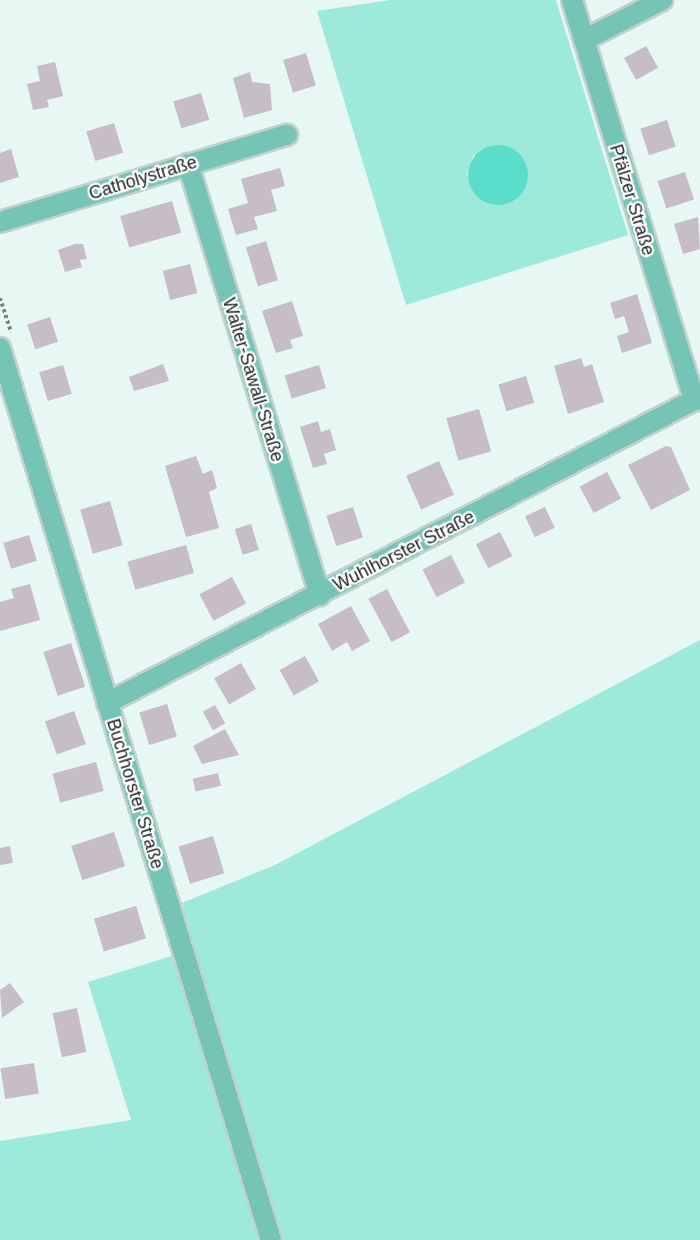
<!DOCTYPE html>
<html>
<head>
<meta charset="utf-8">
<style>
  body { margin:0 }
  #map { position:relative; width:700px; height:1240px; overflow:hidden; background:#e7f7f4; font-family:Helvetica,sans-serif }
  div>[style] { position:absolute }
  .green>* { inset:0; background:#9deadb }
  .water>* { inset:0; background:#5adec9 }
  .round { border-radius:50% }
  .building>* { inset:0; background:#c7bdc6; transform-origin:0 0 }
  .path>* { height:4px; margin-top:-2px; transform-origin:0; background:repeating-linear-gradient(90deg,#798482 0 3px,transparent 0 6px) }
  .roads { filter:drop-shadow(2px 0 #c2d0ce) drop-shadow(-2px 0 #c2d0ce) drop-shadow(0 2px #c2d0ce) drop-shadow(0 -2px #c2d0ce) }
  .minor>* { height:20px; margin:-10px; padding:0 10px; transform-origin:10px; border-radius:10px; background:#76c4b6 }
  span { translate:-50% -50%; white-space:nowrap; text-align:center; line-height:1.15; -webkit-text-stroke:4.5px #fff; paint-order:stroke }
  .street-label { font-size:18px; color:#1b2120 }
</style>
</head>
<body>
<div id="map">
  <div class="green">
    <i style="clip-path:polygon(evenodd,390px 0,556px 0,628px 235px,406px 305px,317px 11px,390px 0,474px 154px,493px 206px,473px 192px,467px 173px,474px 154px)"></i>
    <i style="clip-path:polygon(700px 640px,700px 1240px,0 1240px,0 1141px,131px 1120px,88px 982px,194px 949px,182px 903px,275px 865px)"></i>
  </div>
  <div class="water">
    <i class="round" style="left:468px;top:145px;width:60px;height:60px"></i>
  </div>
  <div class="building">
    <i style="left:646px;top:46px;width:25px;height:25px;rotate:61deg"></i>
    <i style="left:306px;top:53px;width:34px;height:24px;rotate:73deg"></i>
    <i style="clip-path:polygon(55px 62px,63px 96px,47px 100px,49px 107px,33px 110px,27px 84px,40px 81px,37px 66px)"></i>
    <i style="clip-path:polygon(250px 72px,252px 82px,270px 84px,272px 110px,244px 118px,233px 78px)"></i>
    <i style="left:201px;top:93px;width:28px;height:29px;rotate:73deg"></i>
    <i style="left:667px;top:120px;width:28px;height:28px;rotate:72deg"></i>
    <i style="left:114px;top:123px;width:31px;height:29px;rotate:73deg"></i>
    <i style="clip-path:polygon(11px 149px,19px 177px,0 183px,0 153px)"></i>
    <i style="clip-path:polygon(280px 168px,285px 186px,271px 190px,277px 211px,254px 217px,258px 229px,236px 235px,228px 209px,248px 203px,241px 179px)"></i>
    <i style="left:685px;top:172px;width:29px;height:29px;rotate:72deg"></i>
    <i style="left:172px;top:201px;width:33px;height:54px;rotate:74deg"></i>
    <i style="clip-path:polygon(698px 217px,700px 249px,683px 254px,674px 224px)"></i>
    <i style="left:266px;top:241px;width:41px;height:21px;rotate:73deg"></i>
    <i style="clip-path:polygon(75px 244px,83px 244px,87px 259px,80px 260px,82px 267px,65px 272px,58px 250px)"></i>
    <i style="left:190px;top:264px;width:30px;height:28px;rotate:76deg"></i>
    <i style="clip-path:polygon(637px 294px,652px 343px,622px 353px,617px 336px,629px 332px,624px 316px,615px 319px,610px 303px)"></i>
    <i style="clip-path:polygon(292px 301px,303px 336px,290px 340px,293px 348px,276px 353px,262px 311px)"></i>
    <i style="left:50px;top:317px;width:26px;height:24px;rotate:72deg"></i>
    <i style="clip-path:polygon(581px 358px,584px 367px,592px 364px,604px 402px,568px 414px,554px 366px)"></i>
    <i style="clip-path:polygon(163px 364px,169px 381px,134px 391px,129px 377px)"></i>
    <i style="left:63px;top:365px;width:30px;height:25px;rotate:73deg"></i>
    <i style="left:319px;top:365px;width:24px;height:36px;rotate:73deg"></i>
    <i style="left:526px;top:376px;width:28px;height:29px;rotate:73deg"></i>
    <i style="left:479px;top:409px;width:44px;height:34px;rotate:74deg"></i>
    <i style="clip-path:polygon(318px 421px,321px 432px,330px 429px,336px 450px,324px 454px,327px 464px,313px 468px,300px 427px)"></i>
    <i style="clip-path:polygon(666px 446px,671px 447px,690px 490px,651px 510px,628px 465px)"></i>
    <i style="clip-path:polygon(196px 456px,203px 474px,212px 470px,217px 488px,209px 492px,219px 528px,186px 537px,165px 466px)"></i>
    <i style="left:439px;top:461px;width:37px;height:36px;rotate:66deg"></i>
    <i style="left:607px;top:472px;width:30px;height:31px;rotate:62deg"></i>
    <i style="left:110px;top:501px;width:46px;height:31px;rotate:74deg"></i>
    <i style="left:353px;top:507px;width:32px;height:28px;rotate:72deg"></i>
    <i style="left:545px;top:507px;width:23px;height:22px;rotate:65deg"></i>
    <i style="left:251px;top:524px;width:27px;height:17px;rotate:73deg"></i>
    <i style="left:500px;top:532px;width:27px;height:27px;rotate:63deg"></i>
    <i style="left:29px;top:535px;width:27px;height:27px;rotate:73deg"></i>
    <i style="left:186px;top:545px;width:29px;height:61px;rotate:74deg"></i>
    <i style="left:451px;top:555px;width:31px;height:32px;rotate:63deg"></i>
    <i style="left:232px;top:577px;width:30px;height:37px;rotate:62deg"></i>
    <i style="clip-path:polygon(30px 584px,40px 620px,0 631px,0 602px,14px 598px,11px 589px)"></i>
    <i style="left:387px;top:589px;width:49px;height:21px;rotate:62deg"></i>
    <i style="clip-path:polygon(351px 606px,370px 641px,352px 651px,347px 642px,332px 651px,318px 624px)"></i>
    <i style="left:71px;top:643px;width:46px;height:29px;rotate:72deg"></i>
    <i style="left:305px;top:656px;width:29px;height:29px;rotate:61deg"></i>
    <i style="left:241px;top:663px;width:30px;height:31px;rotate:60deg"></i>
    <i style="left:167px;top:704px;width:34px;height:29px;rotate:73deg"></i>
    <i style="left:215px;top:705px;width:21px;height:14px;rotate:61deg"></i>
    <i style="left:74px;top:711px;width:35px;height:31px;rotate:70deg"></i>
    <i style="clip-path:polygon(225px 729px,239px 755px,202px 764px,193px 746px)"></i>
    <i style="left:96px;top:762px;width:30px;height:45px;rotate:75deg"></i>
    <i style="left:218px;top:773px;width:13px;height:26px;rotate:77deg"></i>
    <i style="left:114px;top:832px;width:36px;height:45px;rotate:72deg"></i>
    <i style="left:213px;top:836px;width:39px;height:36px;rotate:73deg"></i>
    <i style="clip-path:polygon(10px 846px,13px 863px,0 865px,0 848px)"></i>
    <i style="left:136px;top:906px;width:34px;height:44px;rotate:73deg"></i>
    <i style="clip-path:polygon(10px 983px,24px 1002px,2px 1018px,0 990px)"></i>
    <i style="left:77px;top:1008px;width:45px;height:25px;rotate:78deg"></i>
    <i style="left:34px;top:1063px;width:31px;height:34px;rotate:81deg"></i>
  </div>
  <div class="path">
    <i style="left:0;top:298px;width:36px;rotate:72deg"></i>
  </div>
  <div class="roads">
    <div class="minor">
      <i style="left:572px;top:0;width:418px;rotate:73deg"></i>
      <i style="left:584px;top:40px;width:88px;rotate:-27.1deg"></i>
      <i style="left:188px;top:164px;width:451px;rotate:73deg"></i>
      <i style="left:0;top:222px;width:300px;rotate:-16.9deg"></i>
      <i style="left:0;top:348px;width:932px;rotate:73.1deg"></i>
      <i style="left:107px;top:703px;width:667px;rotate:-27.29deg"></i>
    </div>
  </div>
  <div class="street-label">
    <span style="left:143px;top:178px;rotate:-17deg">Catholystraße</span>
    <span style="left:632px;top:200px;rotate:73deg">Pfälzer Straße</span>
    <span style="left:253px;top:380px;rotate:73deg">Walter-Sawall-Straße</span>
    <span style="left:404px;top:551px;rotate:-27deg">Wuhlhorster Straße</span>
    <span style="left:135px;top:794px;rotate:73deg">Buchhorster Straße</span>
  </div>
</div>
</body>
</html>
